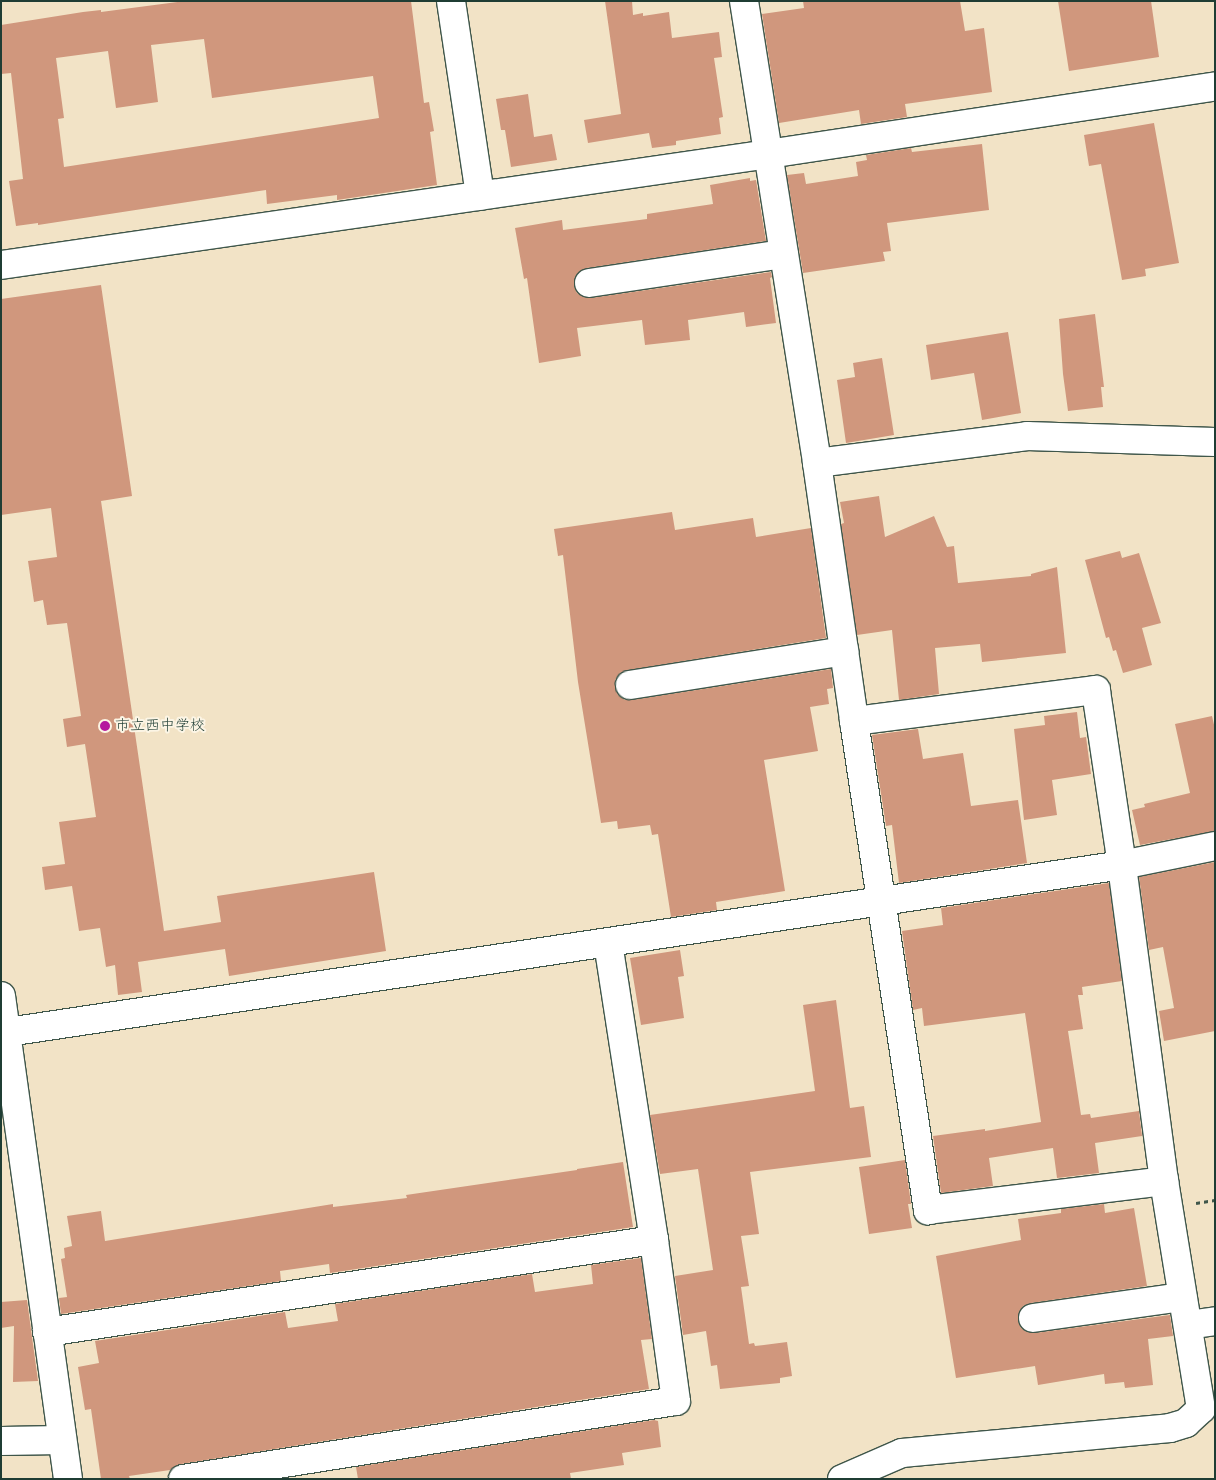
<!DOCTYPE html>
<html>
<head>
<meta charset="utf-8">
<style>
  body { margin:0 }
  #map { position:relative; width:1216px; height:1480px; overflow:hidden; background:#f2e3c6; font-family:Itim,"Klee One",sans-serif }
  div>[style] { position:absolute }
  .building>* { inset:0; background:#d0977d }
  .path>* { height:3px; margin-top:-1.5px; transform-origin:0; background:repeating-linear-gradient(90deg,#3f564a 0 4px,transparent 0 8px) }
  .roads { filter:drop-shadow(1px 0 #3f564a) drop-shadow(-1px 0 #3f564a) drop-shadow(0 1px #3f564a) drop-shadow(0 -1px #3f564a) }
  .minor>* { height:28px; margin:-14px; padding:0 14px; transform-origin:14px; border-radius:14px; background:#fff }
  .dots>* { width:14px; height:14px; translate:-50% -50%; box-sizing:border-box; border:2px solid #fcf5e5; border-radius:50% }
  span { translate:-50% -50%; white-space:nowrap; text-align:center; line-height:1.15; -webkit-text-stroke:4px #fcf5e5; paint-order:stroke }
  .poi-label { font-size:15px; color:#1f3d34 }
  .left { translate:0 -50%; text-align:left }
  .frame { position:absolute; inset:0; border:2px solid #1f3d34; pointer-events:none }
</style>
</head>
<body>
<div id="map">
  <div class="building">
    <i style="clip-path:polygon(evenodd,185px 1px,411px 1px,424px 103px,429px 102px,434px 131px,430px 132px,437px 185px,337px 200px,337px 195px,267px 204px,266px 190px,38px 225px,38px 223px,16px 226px,9px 181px,23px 179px,11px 73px,1px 74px,1px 25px,83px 12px,101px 10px,101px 12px,185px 1px,204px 39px,212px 98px,373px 76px,379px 118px,64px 167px,58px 119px,64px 118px,56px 58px,108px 51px,116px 108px,158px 102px,151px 45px,204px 39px)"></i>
    <i style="clip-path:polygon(605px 1px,632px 1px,633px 15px,643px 13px,643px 16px,669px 12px,672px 38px,719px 32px,722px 57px,714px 58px,723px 117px,719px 118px,721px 134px,676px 141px,676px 145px,652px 148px,649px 133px,588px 143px,584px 120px,621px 114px)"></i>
    <i style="clip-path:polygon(803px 1px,960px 1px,965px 31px,984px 28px,992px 92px,905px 104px,907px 117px,861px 124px,859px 110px,779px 123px,762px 14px,804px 8px)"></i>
    <i style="clip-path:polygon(1058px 1px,1151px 1px,1159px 57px,1069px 71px)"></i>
    <i style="clip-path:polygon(528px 94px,534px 137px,552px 134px,557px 160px,511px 167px,505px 130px,501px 130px,496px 99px)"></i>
    <i style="clip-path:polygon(1154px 123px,1179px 263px,1145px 269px,1146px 276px,1122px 280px,1101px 164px,1089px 166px,1084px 135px)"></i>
    <i style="clip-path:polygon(982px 144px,989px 210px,887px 223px,891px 251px,883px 252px,885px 261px,803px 273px,787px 175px,804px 173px,806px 184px,858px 176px,856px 162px,867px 160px,866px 155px,911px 148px,912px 152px)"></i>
    <i style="clip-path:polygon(750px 178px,750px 181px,756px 180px,766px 241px,587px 268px,580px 271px,575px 277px,574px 286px,577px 293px,583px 297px,591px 298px,771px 272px,772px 277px,770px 278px,776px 323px,746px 327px,744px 312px,688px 320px,690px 340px,645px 345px,642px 320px,577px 328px,581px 356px,539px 363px,527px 278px,524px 279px,515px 228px,562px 220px,563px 230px,647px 219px,647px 214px,713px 204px,710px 185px)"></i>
    <i style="clip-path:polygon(101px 285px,132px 496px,101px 501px,164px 931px,221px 922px,217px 896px,374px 872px,386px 951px,229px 976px,225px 949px,138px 962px,142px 992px,118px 995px,115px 965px,106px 967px,100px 928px,79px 931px,72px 886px,45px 890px,42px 867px,65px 864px,59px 822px,96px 817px,85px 744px,67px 747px,63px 719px,81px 716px,67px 623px,47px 625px,43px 600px,34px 602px,28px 561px,57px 557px,51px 508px,1px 515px,1px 299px)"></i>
    <i style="clip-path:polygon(1095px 314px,1104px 387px,1101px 387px,1103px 407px,1068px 411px,1063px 374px,1059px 319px)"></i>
    <i style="clip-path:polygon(1008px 332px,1021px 413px,982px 420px,974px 373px,931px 380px,926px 345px)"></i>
    <i style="clip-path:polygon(882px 358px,894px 435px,846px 443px,837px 380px,855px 377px,853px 363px)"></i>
    <i style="clip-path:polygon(879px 496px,885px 537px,934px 516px,947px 547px,954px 546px,958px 583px,1031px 576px,1031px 574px,1057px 567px,1066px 653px,982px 662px,980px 644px,935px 648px,939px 694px,899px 700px,892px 630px,857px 635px,841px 524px,844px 523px,840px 502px)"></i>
    <i style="clip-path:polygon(672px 512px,675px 530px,753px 518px,756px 537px,811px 528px,826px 638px,628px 670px,620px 673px,615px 680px,615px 688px,618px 695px,625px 700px,632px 700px,831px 669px,833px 688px,827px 689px,829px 704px,810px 707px,818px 751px,764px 760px,785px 891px,716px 902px,717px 910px,671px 917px,658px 834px,652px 835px,650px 825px,618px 829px,617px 821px,601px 823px,578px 682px,563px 555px,558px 556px,554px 529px)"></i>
    <i style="clip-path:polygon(1120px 551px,1122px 558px,1139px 553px,1161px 623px,1142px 628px,1152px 665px,1123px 673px,1116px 650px,1113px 651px,1109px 637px,1106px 638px,1085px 560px)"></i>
    <i style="clip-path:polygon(1077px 712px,1080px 738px,1086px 737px,1091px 774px,1052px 780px,1057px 815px,1024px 820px,1014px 729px,1045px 725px,1044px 716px)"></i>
    <i style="clip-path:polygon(1212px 716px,1215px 729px,1215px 831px,1140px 845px,1132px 810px,1145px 807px,1144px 804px,1190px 793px,1175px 724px)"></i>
    <i style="clip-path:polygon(918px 729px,923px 759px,963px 753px,971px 806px,1018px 800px,1027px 863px,899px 883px,892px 825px,886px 826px,872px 735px)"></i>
    <i style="clip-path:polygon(1215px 862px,1215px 1031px,1164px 1041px,1159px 1011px,1174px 1008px,1163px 947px,1149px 950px,1139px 877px)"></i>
    <i style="clip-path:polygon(1109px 883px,1122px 981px,1082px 987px,1083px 995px,1078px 995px,1083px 1029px,1068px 1031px,1081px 1115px,1090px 1114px,1091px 1118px,1139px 1111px,1142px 1136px,1095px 1143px,1099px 1173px,1057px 1178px,1053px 1148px,989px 1158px,993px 1186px,941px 1193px,933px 1136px,985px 1129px,985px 1131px,1041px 1122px,1025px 1013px,924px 1026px,922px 1008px,913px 1010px,902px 931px,943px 925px,941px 908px)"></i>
    <i style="clip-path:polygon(680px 950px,684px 976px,678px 977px,684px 1018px,641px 1025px,630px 958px)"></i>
    <i style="clip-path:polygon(836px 1000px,850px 1108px,864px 1106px,871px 1157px,750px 1172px,759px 1234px,741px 1236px,749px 1286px,741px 1287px,749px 1344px,754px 1343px,755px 1346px,787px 1342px,792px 1376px,780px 1378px,780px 1383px,720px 1389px,717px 1365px,711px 1366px,706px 1331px,683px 1335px,675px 1276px,713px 1270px,698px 1169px,660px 1174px,650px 1115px,815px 1091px,803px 1005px)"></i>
    <i style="clip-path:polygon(905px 1160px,911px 1204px,908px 1204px,912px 1228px,869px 1234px,859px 1167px)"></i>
    <i style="clip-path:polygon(623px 1162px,633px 1227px,330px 1273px,329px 1264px,280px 1271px,281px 1281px,61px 1314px,59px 1298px,67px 1297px,61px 1259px,65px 1258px,64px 1248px,72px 1246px,67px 1216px,101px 1211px,105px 1241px,333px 1204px,333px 1207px,407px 1198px,406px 1195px,577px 1170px,577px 1169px)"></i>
    <i style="clip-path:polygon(1104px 1204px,1105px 1213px,1134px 1208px,1147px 1286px,1031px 1303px,1023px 1306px,1019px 1312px,1018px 1321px,1021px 1328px,1027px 1332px,1035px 1333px,1170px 1315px,1173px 1336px,1148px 1339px,1153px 1385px,1125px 1388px,1124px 1382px,1105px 1384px,1104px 1374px,1038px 1385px,1035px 1366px,956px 1378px,936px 1256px,1021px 1240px,1018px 1219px,1061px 1213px,1061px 1209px)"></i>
    <i style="clip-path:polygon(641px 1258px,652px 1339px,641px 1340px,649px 1389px,181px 1464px,170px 1470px,129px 1476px,130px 1479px,101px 1479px,91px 1409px,85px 1410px,78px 1367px,99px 1363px,95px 1341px,285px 1312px,288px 1328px,338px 1321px,335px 1304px,532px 1274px,535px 1292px,593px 1284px,591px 1265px)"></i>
    <i style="clip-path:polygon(27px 1300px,38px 1381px,13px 1382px,14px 1326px,1px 1328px,1px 1302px)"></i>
    <i style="clip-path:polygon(654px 1420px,658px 1421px,661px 1447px,622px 1453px,624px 1465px,570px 1473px,571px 1479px,358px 1479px,356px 1467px)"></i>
  </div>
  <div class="path">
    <i style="left:1196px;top:1203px;width:19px;rotate:-9deg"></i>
  </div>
  <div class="roads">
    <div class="minor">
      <i style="left:451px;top:1px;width:197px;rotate:81.5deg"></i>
      <i style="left:744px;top:1px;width:468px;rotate:81deg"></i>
      <i style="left:817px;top:463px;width:261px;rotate:81.8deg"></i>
      <i style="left:854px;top:721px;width:495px;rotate:81.4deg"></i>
      <i style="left:928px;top:1210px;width:238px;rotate:-7deg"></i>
      <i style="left:1px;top:265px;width:775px;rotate:-8.23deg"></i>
      <i style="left:768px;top:154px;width:452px;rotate:-8.6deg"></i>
      <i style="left:589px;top:283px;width:197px;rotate:-8.5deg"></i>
      <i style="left:817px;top:463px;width:212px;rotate:-7.3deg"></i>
      <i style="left:1027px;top:436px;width:188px;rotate:1.8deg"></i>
      <i style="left:630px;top:685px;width:217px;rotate:-9deg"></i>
      <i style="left:1px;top:996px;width:488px;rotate:82.1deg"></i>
      <i style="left:1px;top:1033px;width:1134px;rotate:-8.52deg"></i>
      <i style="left:1122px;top:865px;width:95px;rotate:-11.5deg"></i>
      <i style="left:1033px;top:1318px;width:151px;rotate:-8deg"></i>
      <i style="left:1188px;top:1325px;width:27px;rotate:-8deg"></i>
      <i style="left:47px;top:1332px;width:614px;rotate:-8.62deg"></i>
      <i style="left:1px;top:1441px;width:61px;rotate:-0.9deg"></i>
      <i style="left:183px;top:1479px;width:499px;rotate:-9deg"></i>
      <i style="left:676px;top:1401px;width:162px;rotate:-97.8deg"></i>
      <i style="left:654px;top:1240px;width:301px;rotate:-98.8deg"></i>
      <i style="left:842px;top:1479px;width:65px;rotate:-23.4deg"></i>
      <i style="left:902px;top:1453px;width:269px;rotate:-5.3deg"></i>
      <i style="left:1170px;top:1428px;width:17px;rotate:-17deg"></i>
      <i style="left:1186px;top:1423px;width:21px;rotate:-43deg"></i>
      <i style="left:1201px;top:1409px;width:231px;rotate:-99.2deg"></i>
      <i style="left:1164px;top:1181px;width:319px;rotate:-97.6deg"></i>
      <i style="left:1122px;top:865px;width:177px;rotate:-98.5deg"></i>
      <i style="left:1096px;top:690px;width:244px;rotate:172.7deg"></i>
    </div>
  </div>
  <div class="dots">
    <i style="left:105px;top:726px;background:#b5179e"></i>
  </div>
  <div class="poi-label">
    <span class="left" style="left:115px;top:726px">市立西中学校</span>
  </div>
  <div class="frame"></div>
</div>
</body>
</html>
